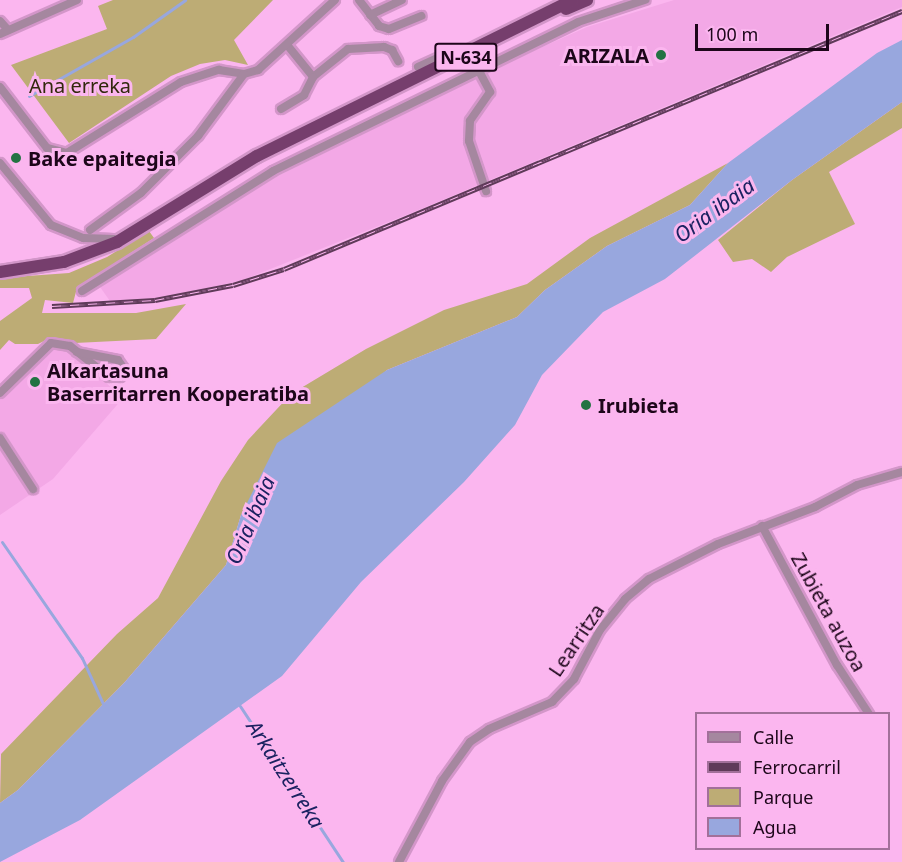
<!DOCTYPE html>
<html>
<head>
<meta charset="utf-8">
<style>
  body { margin:0 }
  #map { position:relative; width:902px; height:862px; overflow:hidden; background:#fbb6ef; font-family:"Noto Sans",sans-serif }
  div>[style] { position:absolute }
  .built>* { inset:0; background:#f3a8e6 }
  .green>* { inset:0; background:#bdac75 }
  .water>* { inset:0; background:#98a7de }
  .stream>* { height:3px; margin:-1.5px; padding:0 1.5px; transform-origin:1.5px; border-radius:1.5px; background:#98a7de }
  .roads { filter:drop-shadow(2px 0 #d396c9) drop-shadow(-2px 0 #d396c9) drop-shadow(0 2px #d396c9) drop-shadow(0 -2px #d396c9) }
  .minor>* { height:8px; margin:-4px; padding:0 4px; transform-origin:4px; border-radius:4px; background:#a5879f }
  .trunk>* { height:12px; margin:-6px; padding:0 6px; transform-origin:6px; border-radius:6px; background:#763e6d }
  .rail>* { height:5px; margin-top:-2.5px; transform-origin:0; background:repeating-linear-gradient(90deg,#fbb6ef 0 9px,#5f3a59 0 18px); box-sizing:border-box; border-block:2px solid #5f3a59 }
  .dots>* { width:16px; height:16px; translate:-50% -50%; box-sizing:border-box; border:3px solid #fbb6ef; border-radius:50% }
  span { translate:-50% -50%; white-space:nowrap; text-align:center; line-height:1.15; -webkit-text-stroke:6px #fbb6ef; paint-order:stroke }
  .shield-label span { padding:2px 4px; background:#fbb6ef; border:2px solid; border-radius:4px; -webkit-text-stroke-width:0 }
  .shield-label { font-size:18px; color:#1d061a; font-weight:700 }
  .poi-label { font-size:20px; color:#1d061a; font-weight:700 }
  .right { translate:-100% -50%; text-align:right }
  .left { translate:0 -50%; text-align:left }
  .park-label { font-size:20px; color:#31280c }
  .street-label { font-size:20px; color:#1d061a }
  .water-label { font-size:21px; color:#1b2261; font-style:italic }
  .legend { position:absolute; left:695px; top:712px; width:195px; height:138px; box-sizing:border-box; background:#fbb6ef; border:2px solid #a2709a; margin:0; padding:8px 10px; list-style:none; font-size:18px; color:#1d061a }
  .legend li { display:flex; align-items:center; gap:12px; height:30px }
  .legend b { width:30px; border:2px solid #a2709a }
  .scale { position:absolute; left:695px; top:24px; width:134px; height:27px; box-sizing:border-box; border:3px solid #1d061a; border-top:0; padding-left:8px; font-size:18px; line-height:21px; white-space:nowrap; color:#1d061a; -webkit-text-stroke:4px #fbb6ef; paint-order:stroke }
</style>
</head>
<body>
<div id="map">
  <div class="built">
    <i style="clip-path:polygon(674px 0,902px 0,902px 7px,421px 209px,243px 280px,155px 300px,112px 304px,98px 284px,276px 177px,493px 69px,587px 27px)"></i>
    <i style="clip-path:polygon(50px 346px,68px 349px,123px 398px,53px 479px,0 515px,0 398px)"></i>
  </div>
  <div class="green">
    <i style="clip-path:polygon(113px 0,273px 0,234px 40px,248px 65px,225px 60px,200px 64px,171px 76px,69px 143px,11px 65px,107px 29px,98px 6px)"></i>
    <i style="clip-path:polygon(902px 102px,902px 128px,829px 172px,855px 224px,787px 257px,771px 272px,752px 259px,733px 262px,718px 240px,792px 180px)"></i>
    <i style="clip-path:polygon(728px 163px,690px 205px,607px 246px,545px 290px,517px 317px,387px 370px,241px 515px,226px 565px,124px 683px,18px 790px,0 803px,1px 754px,117px 634px,158px 598px,221px 481px,248px 440px,291px 394px,366px 349px,444px 310px,527px 284px,590px 238px)"></i>
    <i style="clip-path:polygon(149px 231px,154px 238px,77px 288px,73px 303px,45px 300px,42px 313px,136px 313px,186px 304px,156px 339px,75px 343px,52px 337px,38px 344px,15px 344px,9px 340px,0 350px,0 321px,32px 298px,29px 288px,0 288px,0 278px,69px 273px,107px 257px)"></i>
  </div>
  <div class="water">
    <i style="clip-path:polygon(902px 40px,902px 102px,792px 180px,665px 279px,603px 312px,542px 375px,515px 425px,464px 482px,361px 582px,282px 676px,80px 820px,0 862px,0 803px,18px 790px,124px 683px,226px 565px,241px 515px,277px 443px,387px 370px,517px 317px,545px 290px,607px 246px,690px 205px,728px 163px,877px 53px)"></i>
  </div>
  <div class="stream">
    <i style="left:29px;top:96px;width:120px;rotate:-29.6deg"></i>
    <i style="left:133px;top:37px;width:64px;rotate:-35.4deg"></i>
    <i style="left:2px;top:542px;width:141px;rotate:55.4deg"></i>
    <i style="left:82px;top:658px;width:53px;rotate:65.4deg"></i>
    <i style="left:240px;top:706px;width:187px;rotate:56.6deg"></i>
  </div>
  <div class="roads">
    <div class="minor">
      <i style="left:359px;top:0;width:33px;rotate:52deg"></i>
      <i style="left:379px;top:26px;width:10px;rotate:17deg"></i>
      <i style="left:389px;top:29px;width:35px;rotate:-22deg"></i>
      <i style="left:370px;top:15px;width:35px;rotate:-25deg"></i>
      <i style="left:0;top:21px;width:12px;rotate:48deg"></i>
      <i style="left:0;top:34px;width:84px;rotate:-23.8deg"></i>
      <i style="left:288px;top:46px;width:40px;rotate:51deg"></i>
      <i style="left:313px;top:77px;width:45px;rotate:-38.7deg"></i>
      <i style="left:348px;top:49px;width:36px;rotate:-3deg"></i>
      <i style="left:384px;top:47px;width:9px;rotate:21deg"></i>
      <i style="left:392px;top:50px;width:13px;rotate:61deg"></i>
      <i style="left:418px;top:67px;width:41px;rotate:-24.7deg"></i>
      <i style="left:479px;top:71px;width:24px;rotate:62deg"></i>
      <i style="left:490px;top:92px;width:35px;rotate:125deg"></i>
      <i style="left:470px;top:121px;width:20px;rotate:93deg"></i>
      <i style="left:469px;top:141px;width:53px;rotate:71.2deg"></i>
      <i style="left:0;top:87px;width:77px;rotate:52.4deg"></i>
      <i style="left:47px;top:148px;width:21px;rotate:14deg"></i>
      <i style="left:67px;top:153px;width:134px;rotate:-31.9deg"></i>
      <i style="left:181px;top:82px;width:40px;rotate:-18deg"></i>
      <i style="left:219px;top:70px;width:25px;rotate:9deg"></i>
      <i style="left:244px;top:74px;width:15px;rotate:-16deg"></i>
      <i style="left:258px;top:70px;width:104px;rotate:-42.3deg"></i>
      <i style="left:281px;top:109px;width:27px;rotate:-31deg"></i>
      <i style="left:304px;top:95px;width:20px;rotate:-63deg"></i>
      <i style="left:0;top:163px;width:80px;rotate:50.6deg"></i>
      <i style="left:51px;top:225px;width:35px;rotate:22deg"></i>
      <i style="left:83px;top:238px;width:31px;rotate:2deg"></i>
      <i style="left:90px;top:230px;width:63px;rotate:-36deg"></i>
      <i style="left:141px;top:193px;width:81px;rotate:-45deg"></i>
      <i style="left:198px;top:136px;width:77px;rotate:-53.4deg"></i>
      <i style="left:82px;top:291px;width:226px;rotate:-32.1deg"></i>
      <i style="left:273px;top:171px;width:339px;rotate:-26deg"></i>
      <i style="left:578px;top:22px;width:71px;rotate:-18.2deg"></i>
      <i style="left:0;top:393px;width:71px;rotate:-44.4deg"></i>
      <i style="left:51px;top:343px;width:19px;rotate:9deg"></i>
      <i style="left:70px;top:346px;width:50px;rotate:38.5deg"></i>
      <i style="left:109px;top:377px;width:11px"></i>
      <i style="left:120px;top:377px;width:9px;rotate:-54deg"></i>
      <i style="left:125px;top:370px;width:12px;rotate:-125deg"></i>
      <i style="left:118px;top:360px;width:42px;rotate:-169deg"></i>
      <i style="left:0;top:438px;width:61px;rotate:57.1deg"></i>
      <i style="left:762px;top:526px;width:158px;rotate:61.7deg"></i>
      <i style="left:837px;top:665px;width:59px;rotate:56.9deg"></i>
      <i style="left:399px;top:862px;width:92px;rotate:-62deg"></i>
      <i style="left:442px;top:781px;width:48px;rotate:-54.3deg"></i>
      <i style="left:470px;top:742px;width:23px;rotate:-34deg"></i>
      <i style="left:489px;top:729px;width:69px;rotate:-23.2deg"></i>
      <i style="left:552px;top:702px;width:32px;rotate:-46deg"></i>
      <i style="left:574px;top:679px;width:55px;rotate:-62deg"></i>
      <i style="left:600px;top:630px;width:40px;rotate:-51deg"></i>
      <i style="left:625px;top:599px;width:31px;rotate:-40deg"></i>
      <i style="left:649px;top:579px;width:77px;rotate:-26.9deg"></i>
      <i style="left:718px;top:544px;width:104px;rotate:-20.9deg"></i>
      <i style="left:815px;top:507px;width:47px;rotate:-27.6deg"></i>
      <i style="left:857px;top:485px;width:47px;rotate:-16.1deg"></i>
    </div>
    <div class="trunk">
      <i style="left:566px;top:9px;width:23px;rotate:-23deg"></i>
      <i style="left:0;top:272px;width:65px;rotate:-8.9deg"></i>
      <i style="left:64px;top:262px;width:57px;rotate:-20.7deg"></i>
      <i style="left:117px;top:242px;width:164px;rotate:-31.6deg"></i>
      <i style="left:257px;top:156px;width:352px;rotate:-26.3deg"></i>
    </div>
  </div>
  <div class="rail">
    <i style="left:52px;top:306px;width:103px;rotate:-3.3deg"></i>
    <i style="left:155px;top:300px;width:79px;rotate:-10.9deg"></i>
    <i style="left:233px;top:285px;width:53px;rotate:-17.4deg"></i>
    <i style="left:284px;top:269px;width:670px;rotate:-22.66deg"></i>
  </div>
  <div class="dots">
    <i style="left:661px;top:55px;background:#237343"></i>
    <i style="left:16px;top:158px;background:#237343"></i>
    <i style="left:35px;top:382px;background:#237343"></i>
    <i style="left:586px;top:405px;background:#237343"></i>
  </div>
  <div class="shield-label">
    <span style="left:466px;top:57px">N-634</span>
  </div>
  <div class="poi-label">
    <span class="right" style="left:649px;top:55px">ARIZALA</span>
    <span class="left" style="left:28px;top:158px">Bake epaitegia</span>
    <span class="left" style="left:47px;top:382px">Alkartasuna<br>Baserritarren Kooperatiba</span>
    <span class="left" style="left:598px;top:405px">Irubieta</span>
  </div>
  <div class="park-label">
    <span style="left:80px;top:85px">Ana erreka</span>
  </div>
  <div class="street-label">
    <span style="left:829px;top:612px;rotate:61deg">Zubieta auzoa</span>
    <span style="left:576px;top:640px;rotate:-56deg">Learritza</span>
  </div>
  <div class="water-label">
    <span style="left:714px;top:210px;rotate:-36deg">Oria ibaia</span>
    <span style="left:250px;top:520px;rotate:-67deg">Oria ibaia</span>
    <span style="left:286px;top:774px;rotate:57deg">Arkaitzerreka</span>
  </div>
  <ul class="legend">
  <li><b style="height:8px;background:#a5879f"></b>Calle</li>
  <li><b style="height:8px;background:#5f3a59"></b>Ferrocarril</li>
  <li><b style="height:16px;background:#bdac75"></b>Parque</li>
  <li><b style="height:16px;background:#98a7de"></b>Agua</li>
  </ul>
  <div class="scale">100 m</div>
</div>
</body>
</html>
